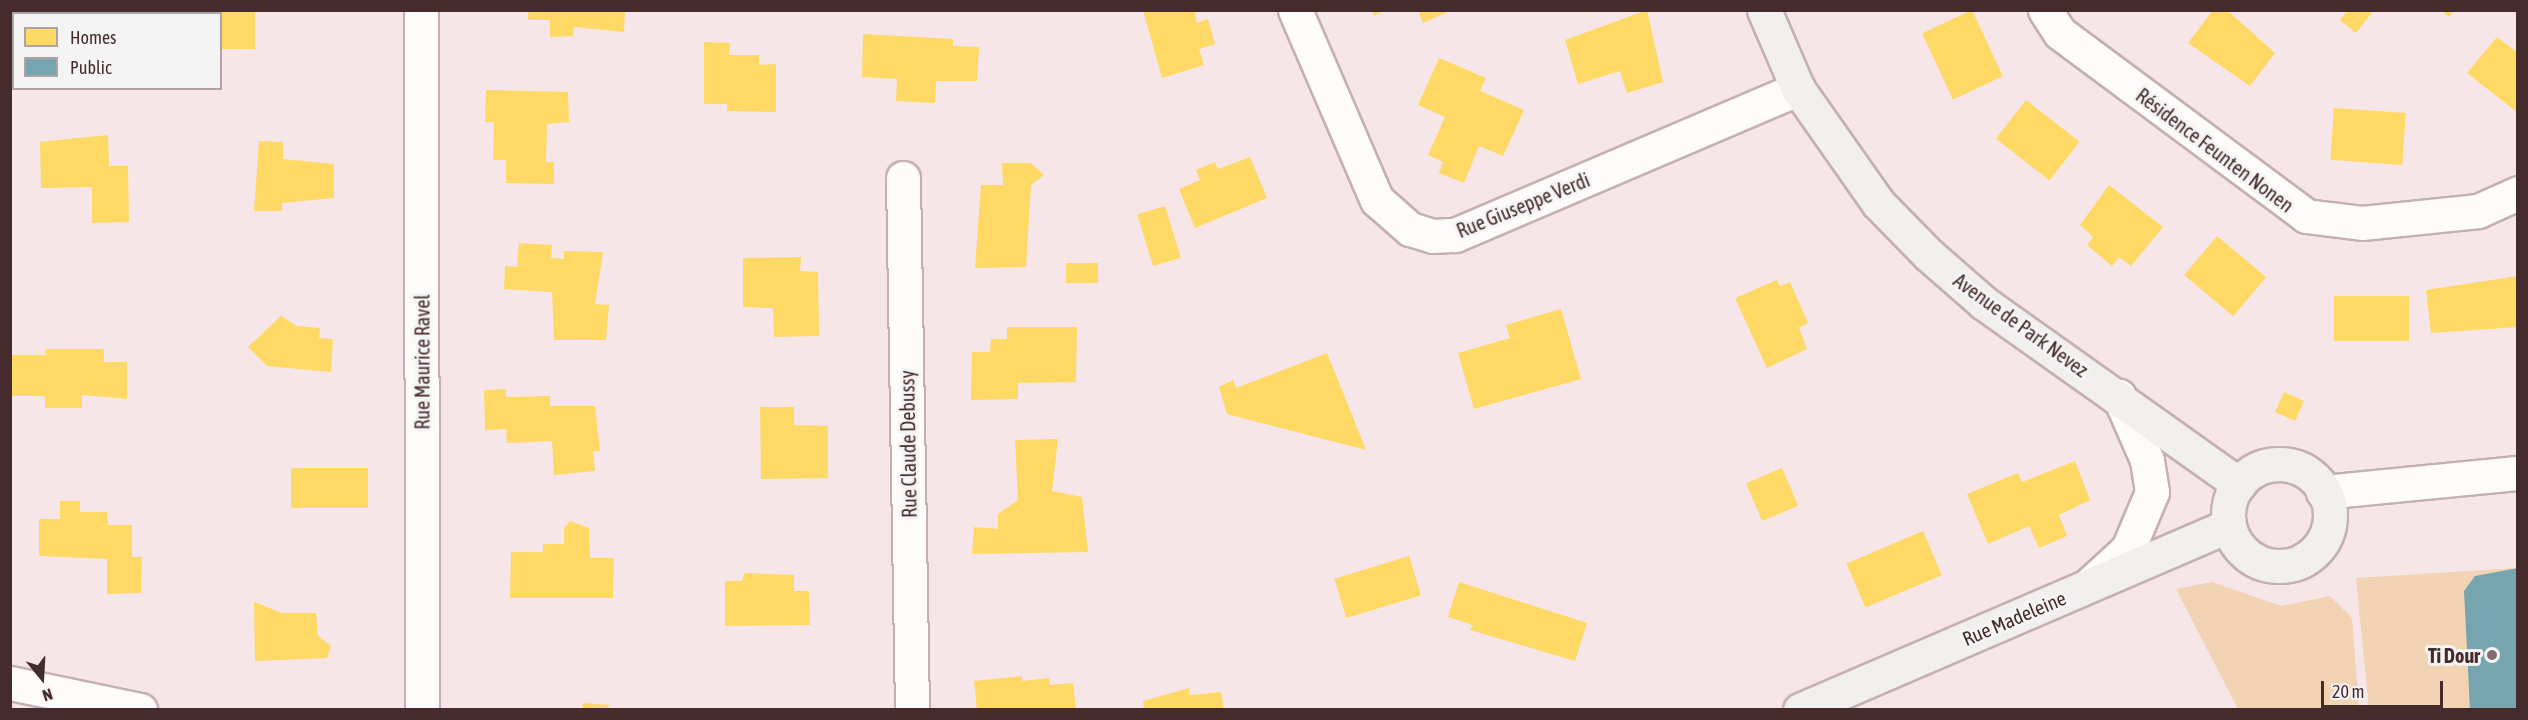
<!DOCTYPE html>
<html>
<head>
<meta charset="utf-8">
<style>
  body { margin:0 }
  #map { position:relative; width:2528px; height:720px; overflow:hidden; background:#f6e6e7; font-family:"Asap Condensed",sans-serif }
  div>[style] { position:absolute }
  .green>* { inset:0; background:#f2d3b4 }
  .homes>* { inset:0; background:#ffd966; transform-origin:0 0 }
  .public>* { inset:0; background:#76a5af }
  .roads { filter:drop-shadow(2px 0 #c4b0b2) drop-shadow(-2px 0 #c4b0b2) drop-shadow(0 2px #c4b0b2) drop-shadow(0 -2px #c4b0b2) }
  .minor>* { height:33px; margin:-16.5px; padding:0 16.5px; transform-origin:16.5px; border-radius:16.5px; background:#fefbfb }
  .tertiary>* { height:33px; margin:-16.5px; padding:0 16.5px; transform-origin:16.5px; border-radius:16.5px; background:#fefbfb }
  .secondary>* { height:33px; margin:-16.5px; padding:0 16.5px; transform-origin:16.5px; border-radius:16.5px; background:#f2f0ef }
  .secondary>.ring { margin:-16.5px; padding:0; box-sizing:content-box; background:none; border:33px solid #f2f0ef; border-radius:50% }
  .dots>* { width:16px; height:16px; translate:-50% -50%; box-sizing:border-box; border:3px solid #f4f4f4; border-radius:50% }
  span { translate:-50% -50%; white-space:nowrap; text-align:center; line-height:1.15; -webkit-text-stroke:6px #f4f4f4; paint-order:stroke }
  .street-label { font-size:20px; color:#462b2d }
  .poi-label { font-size:20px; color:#462b2d; font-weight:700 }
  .right { translate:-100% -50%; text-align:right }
  .frame { position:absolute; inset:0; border:12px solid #462b2d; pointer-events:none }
  .legend { position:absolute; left:12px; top:12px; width:210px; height:78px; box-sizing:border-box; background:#f4f4f4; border:2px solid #aea4a4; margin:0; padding:8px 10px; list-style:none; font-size:18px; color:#462b2d }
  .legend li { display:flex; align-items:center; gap:12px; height:30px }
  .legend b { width:30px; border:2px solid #aea4a4 }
  .north { position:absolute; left:12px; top:648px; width:60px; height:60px; -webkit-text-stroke:4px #f4f4f4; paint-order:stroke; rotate:162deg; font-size:16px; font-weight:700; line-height:24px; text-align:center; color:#462b2d }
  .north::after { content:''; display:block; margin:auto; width:21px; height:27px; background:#462b2d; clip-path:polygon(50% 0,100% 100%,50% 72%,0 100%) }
  .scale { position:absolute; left:2321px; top:681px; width:122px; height:27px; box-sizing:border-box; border:3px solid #462b2d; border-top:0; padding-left:8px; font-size:18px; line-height:21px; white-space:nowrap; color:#462b2d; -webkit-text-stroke:4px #f4f4f4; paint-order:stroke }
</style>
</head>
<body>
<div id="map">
  <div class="green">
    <i style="clip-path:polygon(2517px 568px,2517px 709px,2369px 709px,2356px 578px)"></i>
    <i style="clip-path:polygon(2212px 582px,2281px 606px,2330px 596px,2352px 618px,2359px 709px,2238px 709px,2176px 589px)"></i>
  </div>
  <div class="homes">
    <i style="clip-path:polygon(19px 10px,81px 10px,19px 14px)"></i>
    <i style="clip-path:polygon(210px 10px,255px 10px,255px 49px,220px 49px,220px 14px)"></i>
    <i style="clip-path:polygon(528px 10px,625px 10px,624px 32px,574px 27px,573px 36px,550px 37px,550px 20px,528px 20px)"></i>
    <i style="clip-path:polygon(1143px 10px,1194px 10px,1197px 23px,1208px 19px,1215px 44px,1199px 49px,1204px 65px,1162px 78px)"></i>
    <i style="clip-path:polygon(1372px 10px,1385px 10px,1374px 16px)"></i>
    <i style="clip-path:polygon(1418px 10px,1452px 10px,1423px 23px)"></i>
    <i style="clip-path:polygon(1647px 10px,1663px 82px,1627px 93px,1620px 71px,1578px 84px,1565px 40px)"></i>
    <i style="left:1972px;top:10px;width:73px;height:55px;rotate:65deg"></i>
    <i style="clip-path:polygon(2213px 10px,2227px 10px,2275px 53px,2250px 86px,2188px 43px)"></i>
    <i style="clip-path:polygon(2348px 10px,2374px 10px,2356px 33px,2340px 20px)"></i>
    <i style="clip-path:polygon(2441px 10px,2454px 10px,2449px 17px)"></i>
    <i style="clip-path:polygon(863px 34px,953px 39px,953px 46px,979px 47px,977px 81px,936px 81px,935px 103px,896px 101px,897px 79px,862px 77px)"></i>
    <i style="clip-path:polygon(2497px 37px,2518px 53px,2518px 113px,2467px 73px)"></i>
    <i style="clip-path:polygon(704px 42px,730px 43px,729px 55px,759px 55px,759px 65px,776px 64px,776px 112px,727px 111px,727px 104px,704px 104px)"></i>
    <i style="clip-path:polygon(1439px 58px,1486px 78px,1480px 91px,1524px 110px,1503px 156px,1479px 146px,1464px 183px,1439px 173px,1443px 162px,1428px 155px,1445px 117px,1418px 105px)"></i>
    <i style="clip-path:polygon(486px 90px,568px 92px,569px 122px,547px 124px,546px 162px,554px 162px,554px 184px,506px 183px,506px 160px,493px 160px,494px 122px,485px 122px)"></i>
    <i style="left:2026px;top:100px;width:68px;height:49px;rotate:38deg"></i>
    <i style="left:2334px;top:108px;width:72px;height:52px;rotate:4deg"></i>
    <i style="clip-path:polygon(108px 135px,109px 166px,128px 166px,129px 222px,92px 223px,92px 187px,41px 188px,40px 142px)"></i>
    <i style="clip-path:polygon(259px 141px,283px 142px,283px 159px,334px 164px,334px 198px,282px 203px,282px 211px,254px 211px)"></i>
    <i style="clip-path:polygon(1250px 157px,1267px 198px,1195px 228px,1179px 189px,1200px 180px,1196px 170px,1215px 162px,1218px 169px)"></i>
    <i style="clip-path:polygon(1002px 163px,1031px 163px,1044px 175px,1031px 185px,1026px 267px,975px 268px,981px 185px,1003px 185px)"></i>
    <i style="clip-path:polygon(2109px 185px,2163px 227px,2131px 266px,2119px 257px,2112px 266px,2087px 245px,2093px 237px,2080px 225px)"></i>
    <i style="left:1165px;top:206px;width:54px;height:29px;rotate:73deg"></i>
    <i style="left:2217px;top:236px;width:64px;height:51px;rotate:40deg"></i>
    <i style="clip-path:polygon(519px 243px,552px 245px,551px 258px,564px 259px,564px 251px,603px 252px,595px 304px,609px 305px,606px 340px,554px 340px,552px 292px,504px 289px,505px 266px,517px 267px)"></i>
    <i style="clip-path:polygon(801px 257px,800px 271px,818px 272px,819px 336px,774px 337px,773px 308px,743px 307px,743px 258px)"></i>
    <i style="left:1066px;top:263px;width:32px;height:20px"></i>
    <i style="clip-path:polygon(2518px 276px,2518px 327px,2431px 333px,2426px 290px)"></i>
    <i style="clip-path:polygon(1777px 280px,1780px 286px,1790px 282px,1808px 323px,1799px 328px,1807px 349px,1767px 368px,1735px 298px)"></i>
    <i style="left:2409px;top:296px;width:45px;height:75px;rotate:90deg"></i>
    <i style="clip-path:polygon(1561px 309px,1581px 379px,1474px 409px,1458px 353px,1510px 338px,1506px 325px)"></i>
    <i style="clip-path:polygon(281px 316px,297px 326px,320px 328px,319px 338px,333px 339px,331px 372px,267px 366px,248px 347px)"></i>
    <i style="clip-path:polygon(1007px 327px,1077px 327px,1076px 382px,1018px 383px,1018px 399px,971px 400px,972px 352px,990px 352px,991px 339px,1007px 339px)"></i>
    <i style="clip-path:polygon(45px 349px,104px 349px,104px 362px,127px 362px,127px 399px,82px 395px,82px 408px,45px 408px,45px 396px,10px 396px,10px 355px,46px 355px)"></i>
    <i style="clip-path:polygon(1327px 353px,1366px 450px,1227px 414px,1219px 387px,1233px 380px,1236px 388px)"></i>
    <i style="clip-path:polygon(506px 389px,506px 397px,550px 396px,550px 406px,595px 406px,600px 451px,593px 451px,595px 471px,554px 475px,552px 441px,507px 443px,506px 429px,485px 430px,484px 390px)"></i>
    <i style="left:2284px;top:392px;width:22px;height:22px;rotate:24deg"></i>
    <i style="clip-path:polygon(760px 407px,794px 407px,794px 425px,828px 426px,828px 478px,761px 479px)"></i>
    <i style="clip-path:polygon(1058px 439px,1052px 491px,1082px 497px,1088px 552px,972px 554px,974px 527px,998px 529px,998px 514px,1018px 500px,1015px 440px)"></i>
    <i style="clip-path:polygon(2075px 461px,2090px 500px,2059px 515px,2067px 536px,2039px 548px,2029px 526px,1988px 544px,1967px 494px,2018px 473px,2022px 482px)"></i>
    <i style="left:368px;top:468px;width:40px;height:77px;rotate:90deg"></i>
    <i style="left:1782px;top:468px;width:41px;height:39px;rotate:67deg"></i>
    <i style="clip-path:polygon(60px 501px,80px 501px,80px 512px,107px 512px,108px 525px,132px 525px,132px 557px,142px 557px,141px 593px,107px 594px,107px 559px,39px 556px,39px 519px,60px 519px)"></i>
    <i style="clip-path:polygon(570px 521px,589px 528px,590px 558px,614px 558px,613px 598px,510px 598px,511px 552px,543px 552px,543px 544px,564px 544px,564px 528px)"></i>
    <i style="left:1923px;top:531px;width:48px;height:83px;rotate:67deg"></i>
    <i style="left:1409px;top:556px;width:41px;height:78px;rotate:73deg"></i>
    <i style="clip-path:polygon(744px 573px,794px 575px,794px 591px,809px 591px,810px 625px,725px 626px,725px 581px,742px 581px)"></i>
    <i style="clip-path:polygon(1459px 582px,1587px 623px,1575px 661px,1470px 630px,1473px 625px,1448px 617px)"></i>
    <i style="clip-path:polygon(254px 602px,282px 613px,316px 613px,318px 636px,331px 646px,327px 658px,255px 661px)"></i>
    <i style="clip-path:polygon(1022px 676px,1022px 681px,1049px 678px,1050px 685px,1073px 683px,1076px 710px,977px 710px,974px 681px)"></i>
    <i style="clip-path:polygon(1189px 688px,1190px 695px,1221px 692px,1224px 710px,1144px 710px,1143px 701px)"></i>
    <i style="clip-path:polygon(583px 703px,609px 705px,608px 710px,582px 710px)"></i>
  </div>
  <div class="public">
    <i style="clip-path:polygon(2518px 568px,2518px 710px,2470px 710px,2464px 591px,2475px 576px)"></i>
  </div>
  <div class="roads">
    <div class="minor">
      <i style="left:1295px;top:10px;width:207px;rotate:66.7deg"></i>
      <i style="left:1377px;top:200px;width:44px;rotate:41.3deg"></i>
      <i style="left:1410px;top:229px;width:24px;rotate:17deg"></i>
      <i style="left:1433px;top:236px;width:22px;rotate:-3deg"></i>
      <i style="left:1455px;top:235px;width:373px;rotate:-23.1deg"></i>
      <i style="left:2045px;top:10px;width:27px;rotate:57deg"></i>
      <i style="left:2060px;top:33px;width:307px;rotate:36.6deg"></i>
      <i style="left:2306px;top:216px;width:56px;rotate:7.1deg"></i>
      <i style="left:2362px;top:223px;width:117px;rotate:-5.9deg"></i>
      <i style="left:2478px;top:211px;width:44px;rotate:-24.2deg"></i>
      <i style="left:421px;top:15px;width:695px;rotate:89.92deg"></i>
      <i style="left:903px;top:178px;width:532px;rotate:89.03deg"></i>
      <i style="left:2091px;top:583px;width:50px;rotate:-42.6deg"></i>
      <i style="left:2128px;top:549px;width:62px;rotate:-67.2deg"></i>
      <i style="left:2152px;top:492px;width:32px;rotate:-99deg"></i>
      <i style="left:2147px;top:460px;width:70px;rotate:-113.6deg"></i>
      <i style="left:10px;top:683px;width:133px;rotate:11.7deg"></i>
    </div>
    <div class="tertiary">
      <i style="left:2323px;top:492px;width:196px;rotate:-5.6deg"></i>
    </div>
    <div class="secondary">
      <i style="left:1764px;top:10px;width:86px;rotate:66.7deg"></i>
      <i style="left:1798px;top:89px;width:139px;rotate:54.9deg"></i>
      <i style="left:1878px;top:203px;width:73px;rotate:45.6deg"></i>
      <i style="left:1929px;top:255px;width:73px;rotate:41.1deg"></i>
      <i style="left:1984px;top:303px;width:313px;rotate:35.4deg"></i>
      <i class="ring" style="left:2228px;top:464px;width:69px;height:69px"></i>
      <i style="left:1800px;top:710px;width:465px;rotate:-23.3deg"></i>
    </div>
  </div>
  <div class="dots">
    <i style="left:2492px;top:655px;background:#846c6e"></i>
  </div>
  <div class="street-label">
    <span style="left:2215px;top:150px;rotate:37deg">Résidence Feunten Nonen</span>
    <span style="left:1523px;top:205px;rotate:-22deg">Rue Giuseppe Verdi</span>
    <span style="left:2021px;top:325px;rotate:36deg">Avenue de Park Nevez</span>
    <span style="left:422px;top:362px;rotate:-90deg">Rue Maurice Ravel</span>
    <span style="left:908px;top:444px;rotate:-91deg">Rue Claude Debussy</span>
    <span style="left:2014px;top:618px;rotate:-23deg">Rue Madeleine</span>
  </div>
  <div class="poi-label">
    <span class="right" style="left:2480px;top:655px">Ti Dour</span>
  </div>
  <div class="frame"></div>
  <ul class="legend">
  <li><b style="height:16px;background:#ffd966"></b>Homes</li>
  <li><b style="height:16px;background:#76a5af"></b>Public</li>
  </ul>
  <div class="north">N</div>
  <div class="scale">20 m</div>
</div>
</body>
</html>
